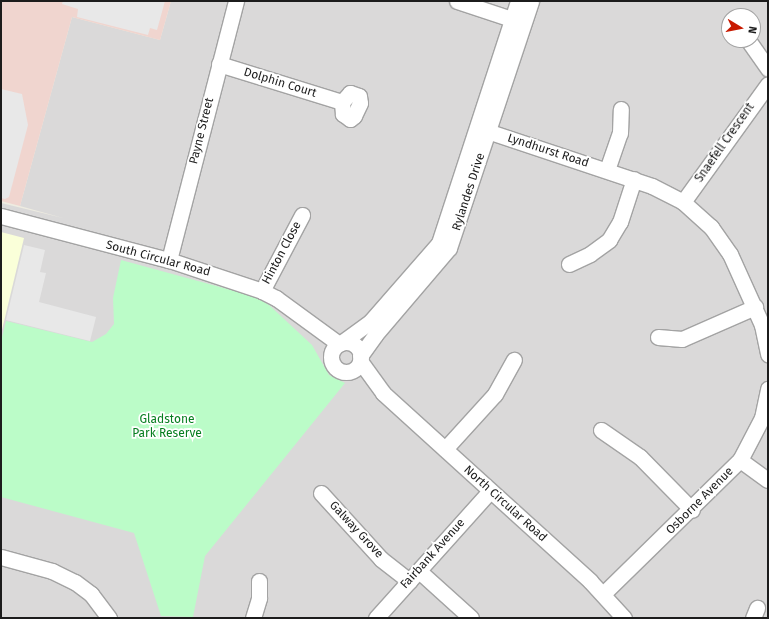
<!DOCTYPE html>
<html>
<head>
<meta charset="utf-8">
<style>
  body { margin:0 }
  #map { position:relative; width:769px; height:619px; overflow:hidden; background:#eeece1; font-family:"Fira Sans",sans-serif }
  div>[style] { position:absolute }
  .residential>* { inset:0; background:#dad9d9 }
  .commercial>* { inset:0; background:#f0d5cf }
  .education>* { inset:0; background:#faffd9 }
  .park>* { inset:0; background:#bbfcc8 }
  .parking>* { inset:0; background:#e8e8e8 }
  .roads { filter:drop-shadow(1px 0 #a3a3a3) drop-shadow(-1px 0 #a3a3a3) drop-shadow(0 1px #a3a3a3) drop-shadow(0 -1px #a3a3a3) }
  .minor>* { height:15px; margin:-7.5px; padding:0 7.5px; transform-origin:7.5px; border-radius:7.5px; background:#fff }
  .minor>.ring { margin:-7.5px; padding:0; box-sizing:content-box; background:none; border:15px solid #fff; border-radius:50% }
  span { translate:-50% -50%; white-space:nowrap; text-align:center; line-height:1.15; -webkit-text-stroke:3.5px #fff; paint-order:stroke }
  .street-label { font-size:12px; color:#1c1c1c }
  .park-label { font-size:12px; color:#067e1f }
  .frame { position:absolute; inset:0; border:2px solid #1c1c1c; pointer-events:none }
  .north { position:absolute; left:721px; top:8px; width:40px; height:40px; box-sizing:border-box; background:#fff; border:1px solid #a4a4a4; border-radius:50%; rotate:100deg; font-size:11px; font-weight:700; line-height:16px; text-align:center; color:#1c1c1c }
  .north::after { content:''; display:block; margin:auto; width:14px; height:18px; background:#c81a00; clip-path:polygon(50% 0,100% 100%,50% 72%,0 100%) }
</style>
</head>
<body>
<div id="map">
  <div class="residential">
    <i style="clip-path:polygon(evenodd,171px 1px,768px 1px,768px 618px,1px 618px,1px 203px,63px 218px,20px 206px,72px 17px,160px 40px,171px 1px,729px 16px,753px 16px,753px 40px,729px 40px,729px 16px)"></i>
  </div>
  <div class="commercial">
    <i style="clip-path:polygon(1px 1px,171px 1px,160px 40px,72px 17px,20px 206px,1px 201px)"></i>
  </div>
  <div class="education">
    <i style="clip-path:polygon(1px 232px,24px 238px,1px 334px)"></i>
  </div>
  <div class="park">
    <i style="clip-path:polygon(121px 260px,253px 296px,269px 305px,312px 345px,329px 375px,345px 383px,205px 556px,193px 617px,161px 616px,134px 533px,1px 497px,1px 341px,6px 321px,92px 342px,106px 334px,114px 324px,113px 298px)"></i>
  </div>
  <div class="parking">
    <i style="clip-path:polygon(63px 1px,165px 1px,157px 30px,150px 28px,148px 35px,77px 17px,78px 9px,62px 4px)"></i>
    <i style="clip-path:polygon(1px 89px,22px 94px,28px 125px,9px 197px,5px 199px,1px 198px)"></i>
    <i style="clip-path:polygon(24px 245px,45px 250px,40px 272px,46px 273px,39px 302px,96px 317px,90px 341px,6px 320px)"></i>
  </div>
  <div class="roads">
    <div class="minor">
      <i style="left:457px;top:1px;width:67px;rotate:18.2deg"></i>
      <i style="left:748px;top:40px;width:35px;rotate:55deg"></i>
      <i style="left:219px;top:64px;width:129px;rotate:17.2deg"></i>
      <i style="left:350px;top:93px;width:9px;rotate:18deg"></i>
      <i style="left:359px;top:96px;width:7px;rotate:82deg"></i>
      <i style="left:360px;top:103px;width:14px;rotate:115deg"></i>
      <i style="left:354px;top:116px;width:5px;rotate:143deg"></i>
      <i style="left:350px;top:119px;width:9px;rotate:-144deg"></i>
      <i style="left:343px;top:114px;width:12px;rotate:-95deg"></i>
      <i style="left:342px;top:102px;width:12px;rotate:-48deg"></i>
      <i style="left:478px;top:128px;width:183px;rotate:18.4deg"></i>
      <i style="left:652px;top:186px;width:35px;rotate:27deg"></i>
      <i style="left:683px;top:202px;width:38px;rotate:42deg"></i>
      <i style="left:711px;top:227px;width:33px;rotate:55deg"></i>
      <i style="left:730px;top:254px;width:78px;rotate:65.7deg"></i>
      <i style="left:762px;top:325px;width:30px;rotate:78deg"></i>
      <i style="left:607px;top:170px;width:39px;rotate:-71deg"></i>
      <i style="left:620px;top:133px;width:24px;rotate:-88deg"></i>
      <i style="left:683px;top:202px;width:145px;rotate:-54.2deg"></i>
      <i style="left:1px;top:216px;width:174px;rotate:14.7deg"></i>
      <i style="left:169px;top:260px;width:98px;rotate:18.4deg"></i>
      <i style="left:262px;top:291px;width:16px;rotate:27deg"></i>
      <i style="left:276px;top:298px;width:78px;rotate:36.1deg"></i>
      <i style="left:169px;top:260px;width:268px;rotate:-75.5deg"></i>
      <i style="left:569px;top:264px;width:23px;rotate:-25deg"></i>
      <i style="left:590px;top:254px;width:24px;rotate:-36deg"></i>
      <i style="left:609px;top:240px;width:21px;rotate:-59deg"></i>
      <i style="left:620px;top:222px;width:45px;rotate:-72deg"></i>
      <i style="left:262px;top:291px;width:86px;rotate:-62.2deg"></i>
      <i style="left:658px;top:337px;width:24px;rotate:5deg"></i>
      <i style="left:682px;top:339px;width:80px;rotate:-23.7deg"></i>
      <i class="ring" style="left:331px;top:342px;width:15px;height:15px"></i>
      <i style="left:341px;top:343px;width:37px;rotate:-36deg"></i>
      <i style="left:371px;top:321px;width:103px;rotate:-48.9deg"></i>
      <i style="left:439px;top:243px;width:255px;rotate:-71.9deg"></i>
      <i style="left:360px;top:356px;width:26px;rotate:-54deg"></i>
      <i style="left:375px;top:335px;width:114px;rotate:-49.6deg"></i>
      <i style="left:449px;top:248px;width:260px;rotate:-71.6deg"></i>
      <i style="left:360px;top:361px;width:39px;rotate:54deg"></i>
      <i style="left:383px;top:393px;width:280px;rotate:42.2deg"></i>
      <i style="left:590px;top:581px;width:50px;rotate:47.4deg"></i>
      <i style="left:601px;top:430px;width:47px;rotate:34.7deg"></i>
      <i style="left:640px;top:457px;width:74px;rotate:45.5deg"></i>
      <i style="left:445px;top:449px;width:74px;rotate:-47.7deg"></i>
      <i style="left:495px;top:394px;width:39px;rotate:-61deg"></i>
      <i style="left:740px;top:460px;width:34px;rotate:36deg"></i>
      <i style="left:321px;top:493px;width:89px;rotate:47.7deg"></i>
      <i style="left:381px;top:559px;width:36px;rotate:38deg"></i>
      <i style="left:1px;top:557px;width:53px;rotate:15.4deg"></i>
      <i style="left:52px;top:571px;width:25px;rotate:26deg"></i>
      <i style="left:75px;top:582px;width:20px;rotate:37deg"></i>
      <i style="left:91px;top:594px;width:30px;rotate:53deg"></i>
      <i style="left:419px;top:571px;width:70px;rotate:42.1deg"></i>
      <i style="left:603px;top:594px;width:192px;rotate:-44.4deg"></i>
      <i style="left:740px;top:460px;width:47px;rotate:-62.4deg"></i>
      <i style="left:762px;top:418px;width:30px;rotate:-78deg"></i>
      <i style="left:253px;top:618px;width:21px;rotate:-73deg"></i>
      <i style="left:259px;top:598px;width:17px;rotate:-90deg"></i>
      <i style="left:376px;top:618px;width:171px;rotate:-48.1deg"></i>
      <i style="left:753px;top:618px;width:11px;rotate:-68deg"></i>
    </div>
  </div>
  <div class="street-label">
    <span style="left:280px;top:83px;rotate:17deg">Dolphin Court</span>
    <span style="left:202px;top:131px;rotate:-76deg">Payne Street</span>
    <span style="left:725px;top:143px;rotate:-55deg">Snaefell Crescent</span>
    <span style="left:548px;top:151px;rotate:18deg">Lyndhurst Road</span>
    <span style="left:469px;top:192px;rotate:-72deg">Rylandes Drive</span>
    <span style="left:282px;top:253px;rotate:-62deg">Hinton Close</span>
    <span style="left:158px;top:259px;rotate:15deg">South Circular Road</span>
    <span style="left:700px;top:501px;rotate:-45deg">Osborne Avenue</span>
    <span style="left:505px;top:504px;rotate:42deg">North Circular Road</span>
    <span style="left:356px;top:530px;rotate:47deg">Galway Grove</span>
    <span style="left:433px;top:554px;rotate:-48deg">Fairbank Avenue</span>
  </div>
  <div class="park-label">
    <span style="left:167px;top:427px">Gladstone<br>Park Reserve</span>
  </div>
  <div class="frame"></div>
  <div class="north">N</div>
</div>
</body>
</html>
